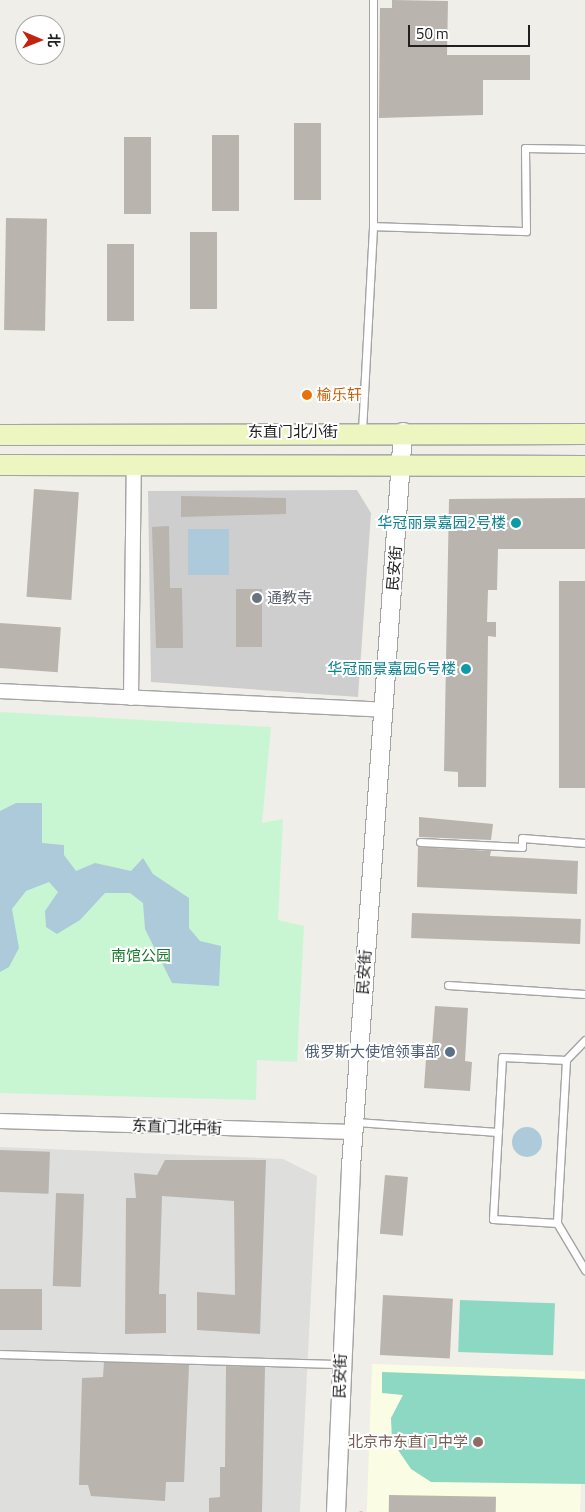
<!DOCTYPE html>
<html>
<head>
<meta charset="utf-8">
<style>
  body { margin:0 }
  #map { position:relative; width:585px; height:1512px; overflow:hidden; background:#f0eee8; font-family:"Titillium Web","Noto Sans SC",sans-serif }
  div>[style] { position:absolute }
  .residential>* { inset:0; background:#dededd }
  .education>* { inset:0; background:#fafde4; transform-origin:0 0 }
  .religious>* { inset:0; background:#cecece }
  .park>* { inset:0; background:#c9f6d2 }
  .pitch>* { inset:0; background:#8cd8c3; transform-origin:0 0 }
  .water>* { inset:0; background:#accada; transform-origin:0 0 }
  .round { border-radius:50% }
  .building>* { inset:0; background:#b9b4ad; transform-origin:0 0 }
  .path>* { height:3px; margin-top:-1.5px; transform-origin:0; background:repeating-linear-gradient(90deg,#ef937a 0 2.5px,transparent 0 5px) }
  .roads { filter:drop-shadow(1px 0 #a4a4a4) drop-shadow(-1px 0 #a4a4a4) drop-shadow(0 1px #a4a4a4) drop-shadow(0 -1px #a4a4a4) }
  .service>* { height:7px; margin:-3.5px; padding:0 3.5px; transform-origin:3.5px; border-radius:3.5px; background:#fff }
  .minor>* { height:14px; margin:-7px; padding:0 7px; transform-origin:7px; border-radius:7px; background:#fff }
  .tertiary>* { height:18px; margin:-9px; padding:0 9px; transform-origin:9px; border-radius:9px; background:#fff }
  .secondary>* { height:20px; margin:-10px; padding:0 10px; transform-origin:10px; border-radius:10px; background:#edf5c1 }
  .dots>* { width:14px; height:14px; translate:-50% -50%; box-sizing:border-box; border:2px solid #fff; border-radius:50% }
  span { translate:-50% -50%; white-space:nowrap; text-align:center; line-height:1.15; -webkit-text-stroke:4px #fff; paint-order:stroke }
  .food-label { font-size:15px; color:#c56008 }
  .left { translate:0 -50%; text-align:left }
  .street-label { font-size:15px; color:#202020 }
  .culture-label { font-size:15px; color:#0d838f }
  .right { translate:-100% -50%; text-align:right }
  .worship-label { font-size:15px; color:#5b616d }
  .park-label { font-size:15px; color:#157828 }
  .service-label { font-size:15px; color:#4e5e75 }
  .education-label { font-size:15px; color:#785e54 }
  .north { position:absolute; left:15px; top:15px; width:50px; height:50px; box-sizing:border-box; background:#fff; border:1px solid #a6a6a6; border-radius:50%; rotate:91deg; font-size:14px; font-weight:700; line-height:20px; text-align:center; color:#202020 }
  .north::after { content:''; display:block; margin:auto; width:18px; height:22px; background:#c12310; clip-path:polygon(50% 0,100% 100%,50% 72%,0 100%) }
  .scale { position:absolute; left:408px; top:25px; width:122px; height:22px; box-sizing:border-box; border:2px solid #202020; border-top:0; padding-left:6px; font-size:15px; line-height:18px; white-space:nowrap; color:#202020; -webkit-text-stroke:4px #fff; paint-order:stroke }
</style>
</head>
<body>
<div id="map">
  <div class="residential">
    <i style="clip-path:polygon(0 1147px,283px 1159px,317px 1176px,300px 1512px,0 1512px)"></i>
  </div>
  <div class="education">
    <i style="left:372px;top:1364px;width:213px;height:148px;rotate:2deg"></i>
  </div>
  <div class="religious">
    <i style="clip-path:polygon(357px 490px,371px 513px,358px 697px,151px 682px,148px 491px)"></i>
  </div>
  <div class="park">
    <i style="clip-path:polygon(0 712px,271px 727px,262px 823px,283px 819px,278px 920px,304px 926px,297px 1062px,257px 1060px,256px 1100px,0 1093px)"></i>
  </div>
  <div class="pitch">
    <i style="left:460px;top:1300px;width:95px;height:52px;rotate:2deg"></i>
    <i style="clip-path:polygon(382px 1372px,585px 1379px,585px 1484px,431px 1482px,411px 1469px,392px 1441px,391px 1418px,403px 1395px,382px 1393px)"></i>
  </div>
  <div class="water">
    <i style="left:229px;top:529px;width:46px;height:41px;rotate:90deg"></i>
    <i style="clip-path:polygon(16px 803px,42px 803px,42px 843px,64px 845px,64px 855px,76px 871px,95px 863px,131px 871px,143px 858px,153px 874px,189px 898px,189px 928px,200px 941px,221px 946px,219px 986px,172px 983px,145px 929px,143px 903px,130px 893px,105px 893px,80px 920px,57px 934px,46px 927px,45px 911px,58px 892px,49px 882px,26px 891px,12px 909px,19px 948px,9px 967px,0 972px,0 811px)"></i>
    <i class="round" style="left:512px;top:1127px;width:30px;height:30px"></i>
  </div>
  <div class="building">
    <i style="clip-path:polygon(392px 0,448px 1px,447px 55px,530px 55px,530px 80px,483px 80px,483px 115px,379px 118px,380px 8px,392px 8px)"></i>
    <i style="left:294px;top:123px;width:27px;height:77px"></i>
    <i style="left:212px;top:135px;width:27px;height:76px"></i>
    <i style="left:124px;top:137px;width:27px;height:77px"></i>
    <i style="left:6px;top:218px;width:41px;height:112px;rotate:1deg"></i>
    <i style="left:190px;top:232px;width:27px;height:77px"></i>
    <i style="left:107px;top:244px;width:27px;height:77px"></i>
    <i style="left:34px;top:489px;width:45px;height:108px;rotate:4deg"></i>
    <i style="clip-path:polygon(181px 496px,286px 498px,286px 514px,181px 517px)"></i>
    <i style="clip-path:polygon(585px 498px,585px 549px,498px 549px,497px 590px,488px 590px,487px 622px,496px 622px,496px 637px,488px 636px,486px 787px,458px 787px,458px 772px,444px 771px,449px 499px)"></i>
    <i style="clip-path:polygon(169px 526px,170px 588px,182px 588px,183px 648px,156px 648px,152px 527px)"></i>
    <i style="left:559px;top:581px;width:26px;height:207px"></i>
    <i style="left:236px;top:589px;width:26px;height:58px"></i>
    <i style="left:0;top:623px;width:61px;height:45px;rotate:4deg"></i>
    <i style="clip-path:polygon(419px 817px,493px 824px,491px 840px,419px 837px)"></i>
    <i style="clip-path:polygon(418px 847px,491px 851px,490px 856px,578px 861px,577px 894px,417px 887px)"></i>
    <i style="left:412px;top:913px;width:169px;height:25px;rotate:2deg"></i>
    <i style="clip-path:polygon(435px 1006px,468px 1008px,465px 1061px,472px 1062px,470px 1091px,424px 1088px,426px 1059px,431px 1059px)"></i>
    <i style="left:0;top:1150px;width:50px;height:42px;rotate:2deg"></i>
    <i style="clip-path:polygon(165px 1160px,266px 1160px,260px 1334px,197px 1330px,197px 1292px,235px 1295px,234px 1201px,162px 1196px,159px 1294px,166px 1294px,166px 1333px,125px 1334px,126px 1198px,136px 1198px,134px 1173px,157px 1175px)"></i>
    <i style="left:385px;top:1175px;width:23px;height:59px;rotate:5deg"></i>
    <i style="left:56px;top:1193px;width:28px;height:93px;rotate:2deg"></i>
    <i style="left:0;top:1289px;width:42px;height:41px"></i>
    <i style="left:383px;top:1295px;width:70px;height:60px;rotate:3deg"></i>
    <i style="clip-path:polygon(104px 1362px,189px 1365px,184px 1482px,166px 1482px,165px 1501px,91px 1496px,88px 1485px,79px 1485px,82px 1378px,103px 1377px)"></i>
    <i style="clip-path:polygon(226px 1366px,265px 1367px,262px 1512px,209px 1512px,209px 1498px,220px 1497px,220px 1467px,225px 1467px)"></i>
    <i style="left:389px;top:1495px;width:107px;height:17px;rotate:1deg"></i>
  </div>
  <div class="path">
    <i style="left:361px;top:1512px;width:1px;rotate:-90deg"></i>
  </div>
  <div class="roads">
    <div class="service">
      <i style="left:373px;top:226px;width:153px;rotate:1.9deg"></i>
      <i style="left:526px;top:231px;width:83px;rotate:-90.7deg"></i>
      <i style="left:525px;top:148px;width:60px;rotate:1deg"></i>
      <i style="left:362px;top:431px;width:205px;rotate:-86.9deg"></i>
      <i style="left:373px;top:226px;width:226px;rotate:-90deg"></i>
      <i style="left:420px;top:842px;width:102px;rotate:2.8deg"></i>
      <i style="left:522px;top:847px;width:9px;rotate:-90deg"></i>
      <i style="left:522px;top:838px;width:63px;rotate:4.5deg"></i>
      <i style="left:448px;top:985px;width:137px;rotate:3.8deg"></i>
      <i style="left:585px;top:1040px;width:28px;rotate:134deg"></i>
      <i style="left:566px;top:1060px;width:163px;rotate:93.2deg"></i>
      <i style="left:557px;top:1223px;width:55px;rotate:59.2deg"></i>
      <i style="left:356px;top:1122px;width:142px;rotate:4deg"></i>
      <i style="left:557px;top:1223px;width:64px;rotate:-176.4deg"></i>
      <i style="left:493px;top:1219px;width:162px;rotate:-86.8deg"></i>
      <i style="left:502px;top:1057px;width:64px;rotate:2.7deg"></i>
      <i style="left:0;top:1354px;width:340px;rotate:1.7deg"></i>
    </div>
    <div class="minor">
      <i style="left:0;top:691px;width:382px;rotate:2.8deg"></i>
      <i style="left:131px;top:698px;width:234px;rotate:-89.3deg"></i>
      <i style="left:0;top:1121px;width:353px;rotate:1.8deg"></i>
    </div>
    <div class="tertiary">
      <i style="left:336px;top:1512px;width:345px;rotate:-87.5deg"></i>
      <i style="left:351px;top:1167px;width:737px;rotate:-85.95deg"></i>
    </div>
    <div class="secondary">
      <i style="left:0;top:435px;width:585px;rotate:-0.1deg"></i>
      <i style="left:0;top:465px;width:585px;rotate:0.1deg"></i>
    </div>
  </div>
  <div class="dots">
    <i style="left:307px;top:395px;background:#e8710a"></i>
    <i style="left:516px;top:523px;background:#0f9aa8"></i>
    <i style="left:257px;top:598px;background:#6b7280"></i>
    <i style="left:466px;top:669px;background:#0f9aa8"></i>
    <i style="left:450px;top:1052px;background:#5c6f8a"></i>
    <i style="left:478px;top:1442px;background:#8d6e63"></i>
  </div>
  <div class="food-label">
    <span class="left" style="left:317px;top:395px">榆乐轩</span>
  </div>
  <div class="street-label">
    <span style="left:293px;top:432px">东直门北小街</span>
    <span style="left:394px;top:568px;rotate:-85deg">民安街</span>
    <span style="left:364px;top:972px;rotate:-86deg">民安街</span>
    <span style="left:177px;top:1127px;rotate:2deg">东直门北中街</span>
    <span style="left:340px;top:1376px;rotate:-88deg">民安街</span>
  </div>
  <div class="culture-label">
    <span class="right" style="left:506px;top:523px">华冠丽景嘉园2号楼</span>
    <span class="right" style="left:456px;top:669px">华冠丽景嘉园6号楼</span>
  </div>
  <div class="worship-label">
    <span class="left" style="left:267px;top:598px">通教寺</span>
  </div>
  <div class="park-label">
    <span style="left:141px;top:956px">南馆公园</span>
  </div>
  <div class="service-label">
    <span class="right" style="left:440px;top:1052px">俄罗斯大使馆领事部</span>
  </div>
  <div class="education-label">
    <span class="right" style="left:468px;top:1442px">北京市东直门中学</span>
  </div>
  <div class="north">北</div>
  <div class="scale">50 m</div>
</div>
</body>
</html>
